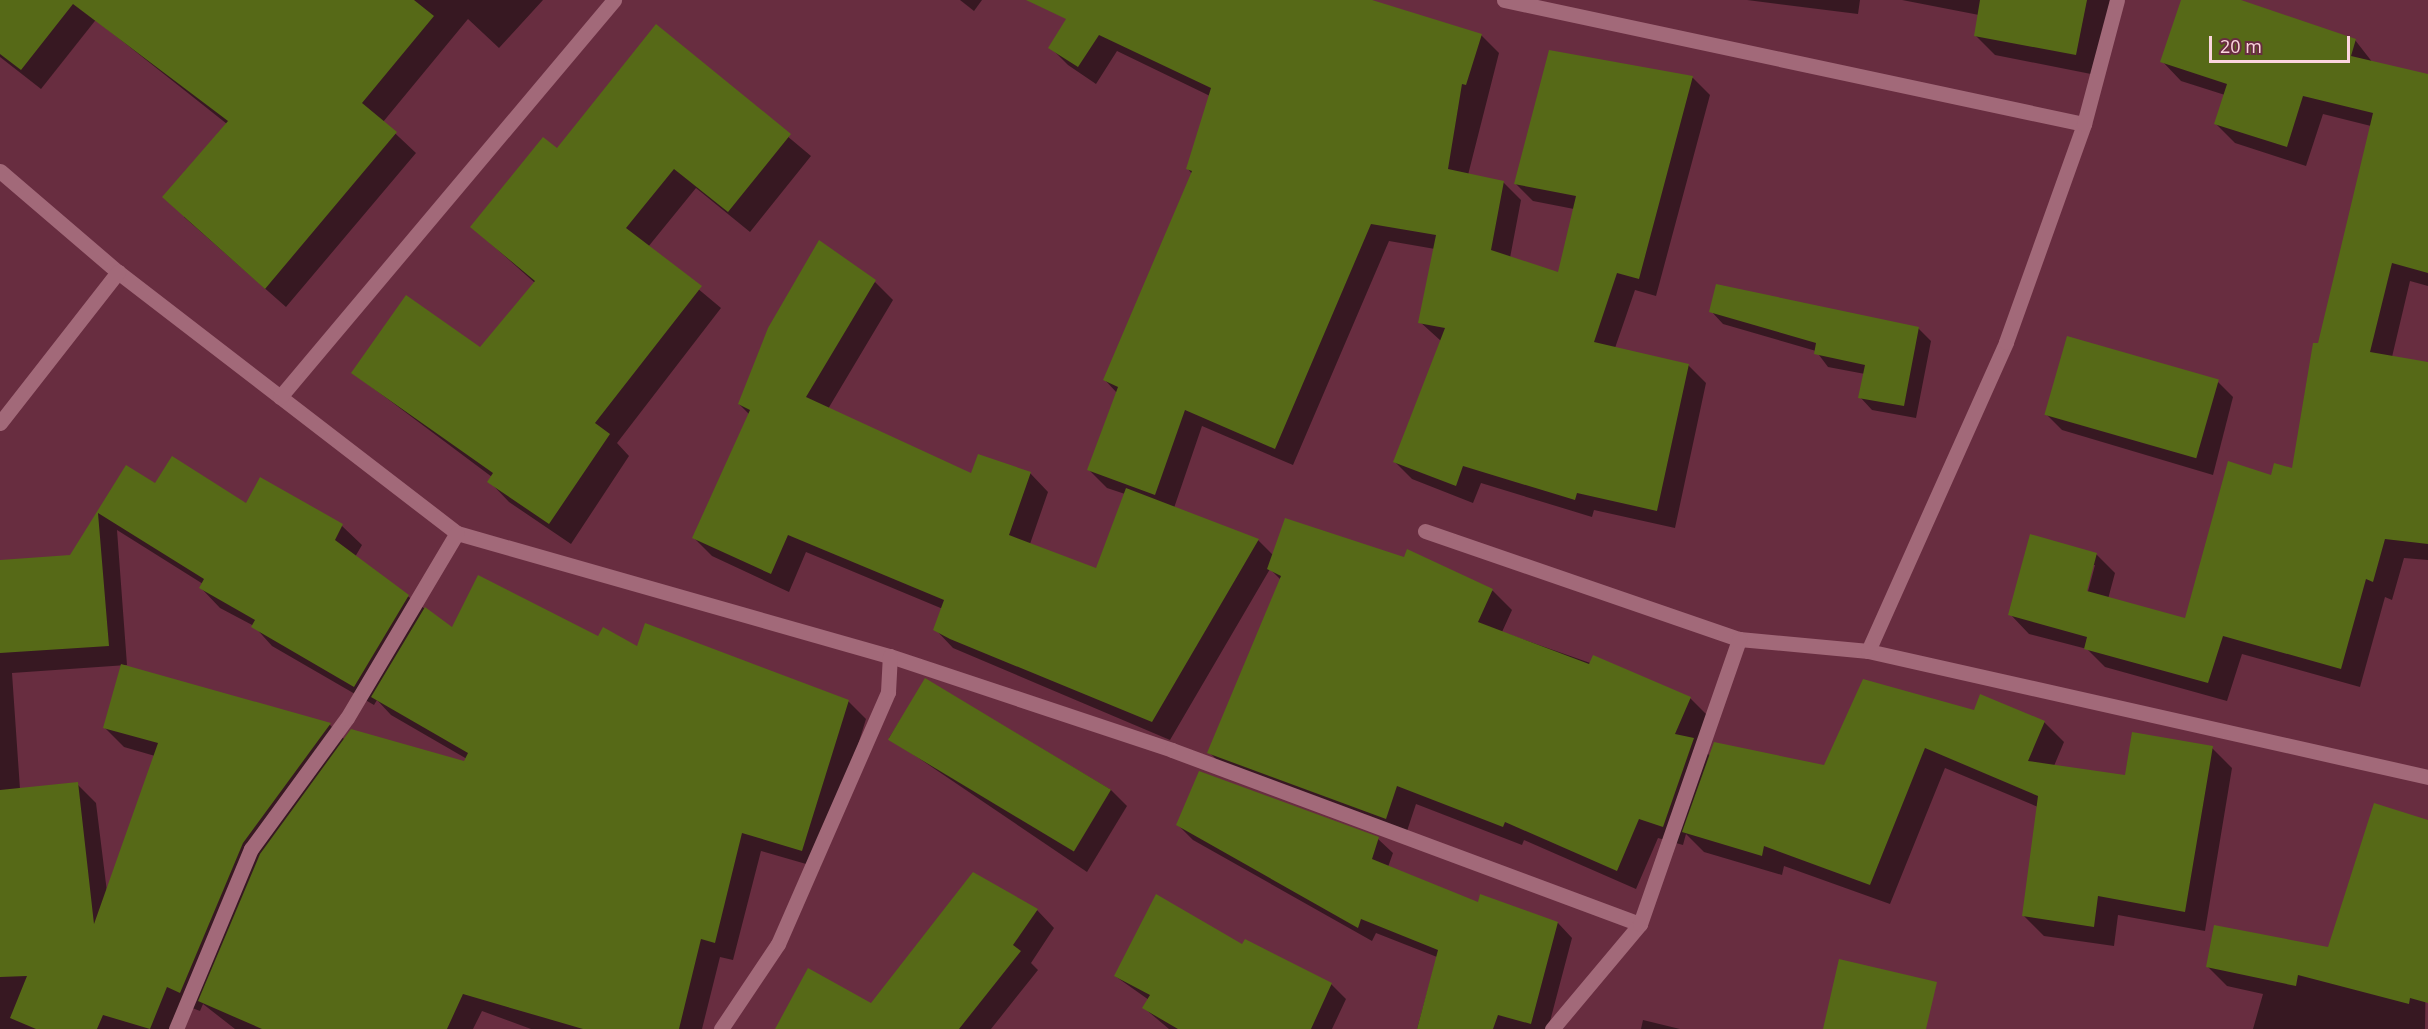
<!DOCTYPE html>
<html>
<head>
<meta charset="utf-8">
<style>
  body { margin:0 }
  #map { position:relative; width:2428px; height:1029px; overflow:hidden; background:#682d40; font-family:"Open Sans",sans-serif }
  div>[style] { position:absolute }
  .shadow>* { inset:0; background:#0007 }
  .building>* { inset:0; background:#566917; transform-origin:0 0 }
  .minor>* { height:15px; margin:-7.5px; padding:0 7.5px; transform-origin:7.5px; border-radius:7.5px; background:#a26979 }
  span { translate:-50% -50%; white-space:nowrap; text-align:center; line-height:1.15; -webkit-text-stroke:5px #682d40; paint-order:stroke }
  .scale { position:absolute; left:2209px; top:36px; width:141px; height:27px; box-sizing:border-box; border:3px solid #fbd5de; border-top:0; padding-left:8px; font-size:18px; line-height:21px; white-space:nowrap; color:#fbd5de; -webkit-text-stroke:4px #682d40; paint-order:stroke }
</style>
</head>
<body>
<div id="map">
  <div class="shadow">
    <i style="clip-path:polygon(0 0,90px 0,102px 12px,41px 89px,0 57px)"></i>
    <i style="clip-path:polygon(120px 0,543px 0,499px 48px,468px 19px,383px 122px,416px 153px,286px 307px,184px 217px,227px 124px,102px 25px)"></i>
    <i style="clip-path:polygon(960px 0,982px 0,974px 11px)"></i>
    <i style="clip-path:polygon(1081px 0,1339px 0,1481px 35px,1499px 53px,1468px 175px,1503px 182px,1521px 200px,1510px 258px,1559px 274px,1574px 209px,1533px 201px,1516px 184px,1550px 51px,1693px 78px,1710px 95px,1656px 296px,1635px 290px,1615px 348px,1688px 365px,1706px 383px,1675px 528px,1594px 510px,1592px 517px,1481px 483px,1473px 503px,1412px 479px,1394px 461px,1441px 341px,1420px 322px,1435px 249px,1389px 241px,1293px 465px,1202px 426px,1174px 508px,1258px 540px,1273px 555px,1405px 559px,1408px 551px,1493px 591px,1512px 610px,1502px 632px,1690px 698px,1709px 717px,1698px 743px,1710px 756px,1825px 767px,1974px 712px,2044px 722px,2064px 742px,2054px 766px,2126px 776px,2212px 748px,2232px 768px,2205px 931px,2118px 915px,2114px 946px,2044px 936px,2024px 916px,2038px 807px,1945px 768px,1890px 904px,1784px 866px,1782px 875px,1704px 852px,1686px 834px,1683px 845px,1658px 838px,1636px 889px,1524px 840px,1522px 845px,1416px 804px,1405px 837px,1228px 771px,1209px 752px,1281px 580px,1270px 569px,1170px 740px,953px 648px,935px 629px,943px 609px,806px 552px,789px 592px,712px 556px,694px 538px,749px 414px,739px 404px,875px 282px,893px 300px,828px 409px,972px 475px,1030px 473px,1048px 492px,1030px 544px,1097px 570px,1125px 494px,1107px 488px,1089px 470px,1117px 393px,1105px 380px,1192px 174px,1188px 169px,1210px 96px,1117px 51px,1096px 84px,1068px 65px,1050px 47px)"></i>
    <i style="clip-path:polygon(1747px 0,1860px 0,1858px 14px)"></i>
    <i style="clip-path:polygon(1902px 0,2110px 0,2096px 75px,1995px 55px,1975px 35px,1979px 15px)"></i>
    <i style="clip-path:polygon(evenodd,2182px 0,2236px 0,2355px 40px,2373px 63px,2428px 76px,2428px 286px,2410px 281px,2392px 357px,2428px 363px,2428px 560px,2404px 558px,2392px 600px,2385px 597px,2360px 687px,2242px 654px,2227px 701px,2105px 667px,2087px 649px,2029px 634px,2010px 614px,2096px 554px,2115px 573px,2108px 599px,2186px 620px,2293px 470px,2371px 126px,2323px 114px,2306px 166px,2235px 143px,2216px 124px,2225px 95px,2181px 81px,2162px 61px,2182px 0,2092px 565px,2095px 565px,2086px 599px,2083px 598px,2092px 565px)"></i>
    <i style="clip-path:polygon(656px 26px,811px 156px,750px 232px,696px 188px,648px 247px,721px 308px,617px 443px,629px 456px,571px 544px,509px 502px,489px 481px,492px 477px,353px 373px,480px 349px,535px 283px,472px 227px,557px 150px)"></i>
    <i style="clip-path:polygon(1711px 311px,1918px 328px,1931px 341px,1916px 418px,1872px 410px,1860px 397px,1865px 374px,1828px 367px,1816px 351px,1723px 324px)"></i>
    <i style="clip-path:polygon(2218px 382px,2233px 397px,2213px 475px,2062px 430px,2047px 415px)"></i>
    <i style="clip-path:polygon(evenodd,126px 467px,156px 485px,247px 505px,261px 480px,342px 526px,362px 545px,355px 557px,452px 629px,598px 638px,848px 701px,866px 719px,820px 868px,761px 851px,733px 960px,720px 957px,702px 1029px,531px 1029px,482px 1011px,473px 1029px,235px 1029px,203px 1004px,200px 1011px,187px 1006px,177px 1029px,0 1029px,0 561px,71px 557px,126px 467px,117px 530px,203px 584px,201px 588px,220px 608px,254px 626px,272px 646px,374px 705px,377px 700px,391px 715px,467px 759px,465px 763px,345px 740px,330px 725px,122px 666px,105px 728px,124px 747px,155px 756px,107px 892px,96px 803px,77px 784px,20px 789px,12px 673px,127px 665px,117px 530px)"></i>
    <i style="clip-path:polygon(926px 680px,1111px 790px,1127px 806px,1087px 872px,889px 738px)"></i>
    <i style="clip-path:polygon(1200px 772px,1378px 839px,1393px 853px,1388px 867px,1478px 904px,1558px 923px,1572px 938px,1548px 1029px,1417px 1029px,1437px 957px,1376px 933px,1372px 941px,1193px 840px,1178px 825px)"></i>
    <i style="clip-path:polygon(2428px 822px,2425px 1029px,2253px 1029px,2263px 994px,2227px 986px,2208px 967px,2329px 949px)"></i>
    <i style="clip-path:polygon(1037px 910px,1054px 928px,1031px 963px,1038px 970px,991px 1029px,777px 1029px,871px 1005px)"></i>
    <i style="clip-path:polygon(1115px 976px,1331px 984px,1346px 999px,1332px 1029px,1169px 1029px,1144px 1008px,1149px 1000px)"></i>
    <i style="clip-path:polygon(1643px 1020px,1680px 1029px,1641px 1029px)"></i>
  </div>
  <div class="building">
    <i style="clip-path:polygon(0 0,414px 0,434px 16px,362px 103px,397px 132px,265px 289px,162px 197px,228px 121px,73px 4px,21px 70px,0 54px)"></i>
    <i style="clip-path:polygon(1026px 0,1372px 0,1482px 34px,1466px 85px,1462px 84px,1448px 169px,1504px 181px,1491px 250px,1558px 272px,1576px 196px,1514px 184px,1549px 50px,1693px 76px,1639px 279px,1617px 273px,1594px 342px,1689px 364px,1657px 511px,1577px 493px,1575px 500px,1463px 466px,1456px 486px,1393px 462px,1445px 328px,1418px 323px,1436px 235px,1371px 224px,1275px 449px,1185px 410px,1155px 495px,1087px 470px,1118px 387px,1103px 380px,1192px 171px,1186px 169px,1211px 88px,1099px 35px,1078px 67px,1048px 48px,1066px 19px)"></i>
    <i style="clip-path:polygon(1980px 0,2087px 0,2076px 55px,1974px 36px)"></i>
    <i style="clip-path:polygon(2181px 0,2241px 0,2356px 39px,2351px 56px,2428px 74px,2428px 273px,2392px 263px,2370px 352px,2428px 362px,2428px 544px,2385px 539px,2373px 582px,2366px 579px,2341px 669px,2223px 636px,2208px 683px,2084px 649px,2087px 637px,2008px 615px,2030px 534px,2097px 553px,2087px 591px,2185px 618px,2228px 461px,2271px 475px,2274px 463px,2292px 468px,2313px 343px,2318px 343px,2373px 113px,2303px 96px,2287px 147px,2214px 124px,2227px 84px,2160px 62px)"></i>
    <i style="clip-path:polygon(656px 24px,791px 134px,728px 212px,674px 169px,626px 228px,702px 286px,595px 423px,610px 434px,549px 524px,487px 482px,493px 473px,351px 373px,406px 295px,480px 347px,535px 281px,470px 227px,543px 137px,557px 148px)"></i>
    <i style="clip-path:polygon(819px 240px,876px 280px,806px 397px,971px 473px,978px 454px,1031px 472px,1009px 535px,1096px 568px,1126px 488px,1259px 539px,1152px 722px,950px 639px,933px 630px,944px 600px,788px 535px,771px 574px,692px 538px,750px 410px,738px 404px,768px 328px)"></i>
    <i style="clip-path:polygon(1716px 284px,1919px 327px,1904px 406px,1858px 398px,1865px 365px,1814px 354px,1816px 343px,1709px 312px)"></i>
    <i style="left:2067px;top:336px;width:158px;height:82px;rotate:16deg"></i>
    <i style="clip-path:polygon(172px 456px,246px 503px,260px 477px,343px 524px,335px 540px,409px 595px,354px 687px,251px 627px,255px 620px,199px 588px,204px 579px,98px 513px,109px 646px,0 653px,0 560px,70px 555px,126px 465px,155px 483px)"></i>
    <i style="clip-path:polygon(1285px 518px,1404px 557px,1407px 549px,1493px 589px,1478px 622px,1589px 664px,1593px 655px,1691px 697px,1675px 734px,1694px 738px,1663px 827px,1639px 819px,1617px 871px,1505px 822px,1503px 827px,1397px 786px,1386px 819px,1207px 753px,1281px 576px,1267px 569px)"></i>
    <i style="clip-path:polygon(478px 575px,598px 636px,603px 627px,637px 646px,645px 623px,849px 700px,802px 851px,742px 833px,715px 943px,701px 939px,679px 1029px,583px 1029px,463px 994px,447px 1029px,262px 1029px,198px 1001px,260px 854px,351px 729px,464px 761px,468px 753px,371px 697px,425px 607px,452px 627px)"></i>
    <i style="clip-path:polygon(121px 664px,331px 723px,243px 843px,180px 993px,167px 987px,150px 1029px,103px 1015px,97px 1029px,36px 1029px,10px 1018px,27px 976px,0 977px,0 790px,78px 782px,94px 924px,158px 743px,103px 728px)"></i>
    <i style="left:925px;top:678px;width:217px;height:72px;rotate:31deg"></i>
    <i style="clip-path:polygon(1863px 679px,1974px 710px,1980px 694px,2045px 721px,2028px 761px,2125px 775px,2132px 732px,2213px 746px,2185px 912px,2098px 896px,2094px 927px,2022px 916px,2038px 796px,1925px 748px,1870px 885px,1764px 846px,1762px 856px,1682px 832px,1714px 742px,1824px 765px)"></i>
    <i style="clip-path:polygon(1199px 771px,1379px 837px,1372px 859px,1478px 902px,1480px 894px,1558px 922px,1531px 1024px,1498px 1015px,1493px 1029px,1417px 1029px,1438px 950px,1361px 919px,1358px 928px,1176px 825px)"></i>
    <i style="clip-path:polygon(2374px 803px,2428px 820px,2428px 1003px,2410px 998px,2409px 1004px,2298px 975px,2296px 986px,2206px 967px,2214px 925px,2328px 947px)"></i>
    <i style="clip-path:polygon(973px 872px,1038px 909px,1013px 945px,1021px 951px,959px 1029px,775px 1029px,808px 968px,871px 1003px)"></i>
    <i style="clip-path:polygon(1156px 894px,1242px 944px,1245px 939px,1332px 983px,1311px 1029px,1178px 1029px,1142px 1008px,1150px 995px,1114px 976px)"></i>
    <i style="clip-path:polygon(1839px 959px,1937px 982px,1926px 1029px,1823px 1029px)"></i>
  </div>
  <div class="minor">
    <i style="left:1504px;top:0;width:593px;rotate:12.07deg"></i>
    <i style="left:0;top:171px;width:155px;rotate:40.6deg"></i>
    <i style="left:118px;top:272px;width:428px;rotate:37.6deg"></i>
    <i style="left:457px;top:533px;width:450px;rotate:15.9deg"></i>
    <i style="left:890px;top:656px;width:297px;rotate:18.4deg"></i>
    <i style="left:1172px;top:750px;width:499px;rotate:20.4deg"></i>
    <i style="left:280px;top:397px;width:519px;rotate:-49.93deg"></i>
    <i style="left:0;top:423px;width:192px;rotate:-52deg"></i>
    <i style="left:1425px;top:531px;width:332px;rotate:19deg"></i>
    <i style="left:1739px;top:639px;width:130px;rotate:5.3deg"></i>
    <i style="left:1868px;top:651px;width:574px;rotate:12.68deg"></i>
    <i style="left:1868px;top:651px;width:338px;rotate:-65.9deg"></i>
    <i style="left:2006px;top:342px;width:232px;rotate:-70.3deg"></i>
    <i style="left:2084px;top:124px;width:128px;rotate:-75.1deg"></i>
    <i style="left:176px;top:1029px;width:195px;rotate:-67.4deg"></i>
    <i style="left:251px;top:849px;width:162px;rotate:-53.8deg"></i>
    <i style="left:347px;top:718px;width:215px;rotate:-59.3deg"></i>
    <i style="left:721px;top:1029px;width:102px;rotate:-56.2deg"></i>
    <i style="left:778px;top:944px;width:275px;rotate:-66.4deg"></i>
    <i style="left:888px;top:692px;width:36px;rotate:-87deg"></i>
    <i style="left:1552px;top:1029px;width:137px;rotate:-50deg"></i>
    <i style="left:1640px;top:924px;width:302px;rotate:-70.8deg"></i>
  </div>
  <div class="scale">20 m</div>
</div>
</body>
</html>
